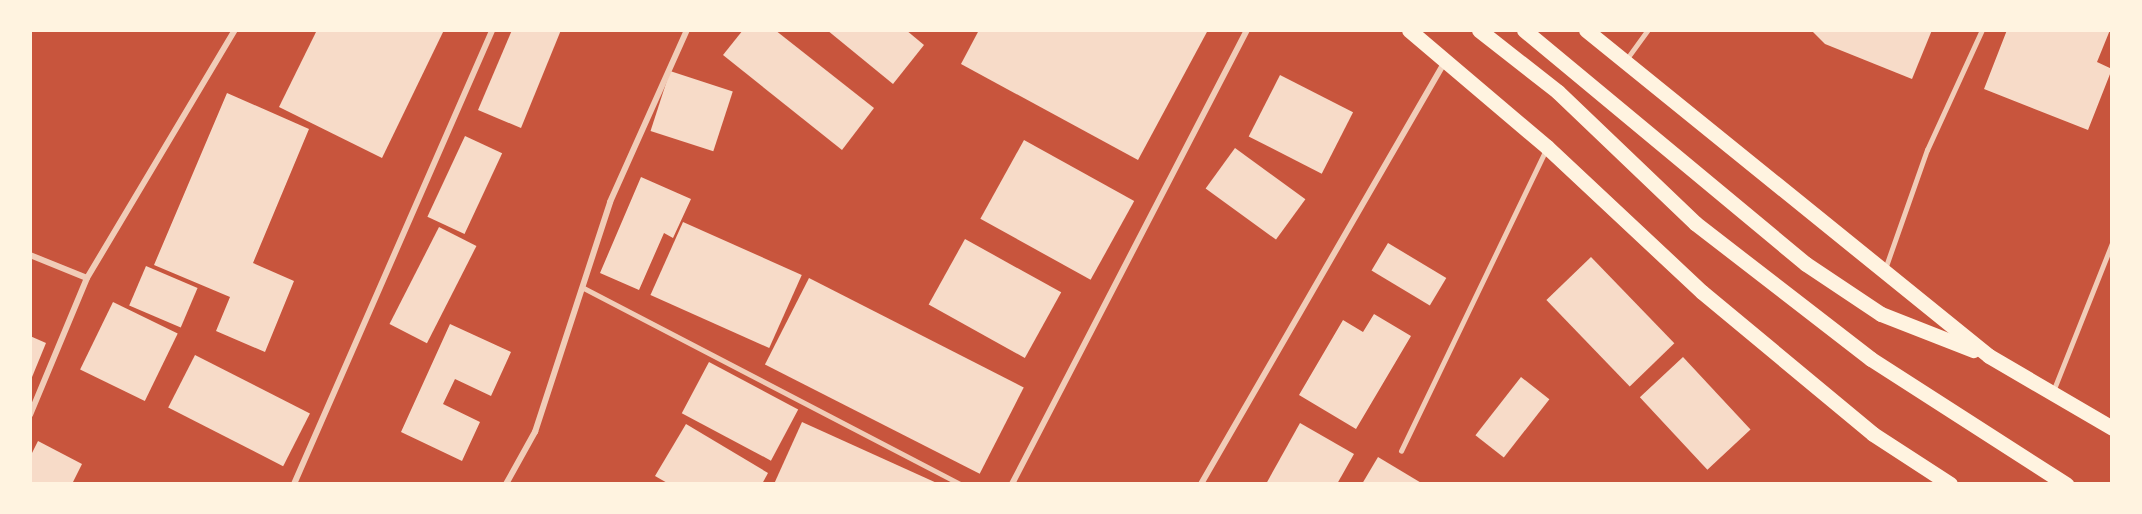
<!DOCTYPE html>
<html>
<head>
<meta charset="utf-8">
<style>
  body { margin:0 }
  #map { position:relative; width:2142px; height:514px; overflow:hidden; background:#c8553d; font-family:"Varela Round",sans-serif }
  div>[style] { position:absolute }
  .building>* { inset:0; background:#f7dbc8; transform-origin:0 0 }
  .service>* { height:4.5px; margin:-2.25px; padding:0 2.25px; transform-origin:2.25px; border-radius:2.25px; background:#f1ccb7 }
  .minor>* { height:6px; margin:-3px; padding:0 3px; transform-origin:3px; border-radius:3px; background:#f1ccb7 }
  .primary>* { height:15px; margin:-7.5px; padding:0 7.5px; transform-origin:7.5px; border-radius:7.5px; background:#fff3e0 }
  span { translate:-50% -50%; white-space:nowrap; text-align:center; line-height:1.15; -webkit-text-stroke:6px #fff3e0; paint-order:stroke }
  .frame { position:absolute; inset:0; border:32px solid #fff3e0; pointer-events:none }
</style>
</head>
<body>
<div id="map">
  <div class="building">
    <i style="clip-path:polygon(317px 30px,444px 30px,382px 158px,279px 107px)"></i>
    <i style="clip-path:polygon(512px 30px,561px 30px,521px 128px,478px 110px)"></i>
    <i style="clip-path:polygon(743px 30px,775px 30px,874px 108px,842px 150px,723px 55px)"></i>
    <i style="clip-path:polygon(827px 30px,906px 30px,924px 45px,893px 84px)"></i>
    <i style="clip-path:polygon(979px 30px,1208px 30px,1138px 160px,961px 64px)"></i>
    <i style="clip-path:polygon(1811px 30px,1932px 30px,1912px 79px,1825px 44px)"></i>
    <i style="clip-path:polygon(2007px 30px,2110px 30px,2097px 62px,2112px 69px,2088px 130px,1984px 89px)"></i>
    <i style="left:670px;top:71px;width:66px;height:63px;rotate:18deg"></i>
    <i style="left:1280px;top:75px;width:82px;height:69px;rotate:27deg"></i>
    <i style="clip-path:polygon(227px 93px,309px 129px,253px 263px,294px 281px,265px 352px,216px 331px,230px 297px,154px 265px)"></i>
    <i style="left:465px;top:136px;width:41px;height:89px;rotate:25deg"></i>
    <i style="left:1024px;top:140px;width:126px;height:90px;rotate:29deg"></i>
    <i style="left:1235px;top:148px;width:87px;height:50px;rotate:36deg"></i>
    <i style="clip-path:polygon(641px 177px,691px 199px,673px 238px,664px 233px,639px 290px,600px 273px)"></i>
    <i style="left:683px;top:222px;width:130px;height:80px;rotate:24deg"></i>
    <i style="left:439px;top:227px;width:42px;height:109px;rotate:27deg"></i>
    <i style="left:965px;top:239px;width:110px;height:75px;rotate:29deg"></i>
    <i style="left:1388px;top:243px;width:68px;height:32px;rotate:31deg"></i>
    <i style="left:1591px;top:257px;width:120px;height:62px;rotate:46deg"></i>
    <i style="left:146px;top:266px;width:56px;height:43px;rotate:23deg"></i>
    <i style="left:809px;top:278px;width:241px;height:97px;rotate:27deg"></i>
    <i style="left:113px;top:302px;width:72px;height:75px;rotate:26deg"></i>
    <i style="clip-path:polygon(1374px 314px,1411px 336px,1356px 429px,1299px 395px,1343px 320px,1363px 332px)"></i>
    <i style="clip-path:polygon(450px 324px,511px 352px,491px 396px,455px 379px,443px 404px,480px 422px,462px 461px,401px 432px)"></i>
    <i style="clip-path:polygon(30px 336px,46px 343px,30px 382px)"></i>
    <i style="left:195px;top:355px;width:129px;height:59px;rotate:27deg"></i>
    <i style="left:1683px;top:357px;width:99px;height:59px;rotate:47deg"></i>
    <i style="left:709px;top:362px;width:101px;height:58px;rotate:28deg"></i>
    <i style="left:1521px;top:377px;width:36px;height:74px;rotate:38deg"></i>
    <i style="clip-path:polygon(802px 422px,939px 484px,774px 484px)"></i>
    <i style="clip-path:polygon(1300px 423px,1354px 454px,1337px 484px,1266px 484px)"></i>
    <i style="clip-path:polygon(686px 424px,768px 473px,762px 484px,669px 484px,655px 476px)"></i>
    <i style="clip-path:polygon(38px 441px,82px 464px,72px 484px,30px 484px,30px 457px)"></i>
    <i style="clip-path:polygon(1378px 457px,1423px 484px,1362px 484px)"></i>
  </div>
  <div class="service">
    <i style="left:1626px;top:60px;width:37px;rotate:-54deg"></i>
    <i style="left:1885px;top:269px;width:126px;rotate:-70.6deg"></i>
    <i style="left:1927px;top:150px;width:132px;rotate:-65.4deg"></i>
    <i style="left:582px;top:287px;width:427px;rotate:27.5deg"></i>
    <i style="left:2054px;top:389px;width:157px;rotate:-68.3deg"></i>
    <i style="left:1401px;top:451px;width:334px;rotate:-64.3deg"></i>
  </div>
  <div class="minor">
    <i style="left:30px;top:255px;width:61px;rotate:22deg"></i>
    <i style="left:87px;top:278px;width:148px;rotate:112.6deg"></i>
    <i style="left:87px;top:278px;width:289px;rotate:-59.2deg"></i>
    <i style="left:294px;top:484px;width:495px;rotate:-66.4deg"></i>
    <i style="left:506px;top:484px;width:60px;rotate:-60.9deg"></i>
    <i style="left:535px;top:432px;width:242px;rotate:-71.9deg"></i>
    <i style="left:610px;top:202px;width:188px;rotate:-65.9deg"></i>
    <i style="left:1012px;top:484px;width:511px;rotate:-62.63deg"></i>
    <i style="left:1201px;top:484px;width:488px;rotate:-60deg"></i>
  </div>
  <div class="primary">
    <i style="left:1409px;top:30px;width:181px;rotate:40.3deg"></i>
    <i style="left:1547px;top:147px;width:212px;rotate:43.1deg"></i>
    <i style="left:1702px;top:292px;width:222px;rotate:39.7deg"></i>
    <i style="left:1873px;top:434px;width:92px;rotate:33deg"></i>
    <i style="left:1479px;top:30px;width:100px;rotate:38.1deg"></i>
    <i style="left:1558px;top:92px;width:190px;rotate:43.7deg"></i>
    <i style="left:1695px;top:223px;width:222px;rotate:37.7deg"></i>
    <i style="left:1871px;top:359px;width:232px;rotate:32.7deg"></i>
    <i style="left:1524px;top:30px;width:366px;rotate:39.7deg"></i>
    <i style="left:1806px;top:264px;width:90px;rotate:33.7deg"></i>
    <i style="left:1881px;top:314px;width:99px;rotate:21.4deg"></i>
    <i style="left:1586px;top:30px;width:518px;rotate:38.97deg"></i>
    <i style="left:1989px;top:356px;width:143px;rotate:30.3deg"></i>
  </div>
  <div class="frame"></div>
</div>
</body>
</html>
